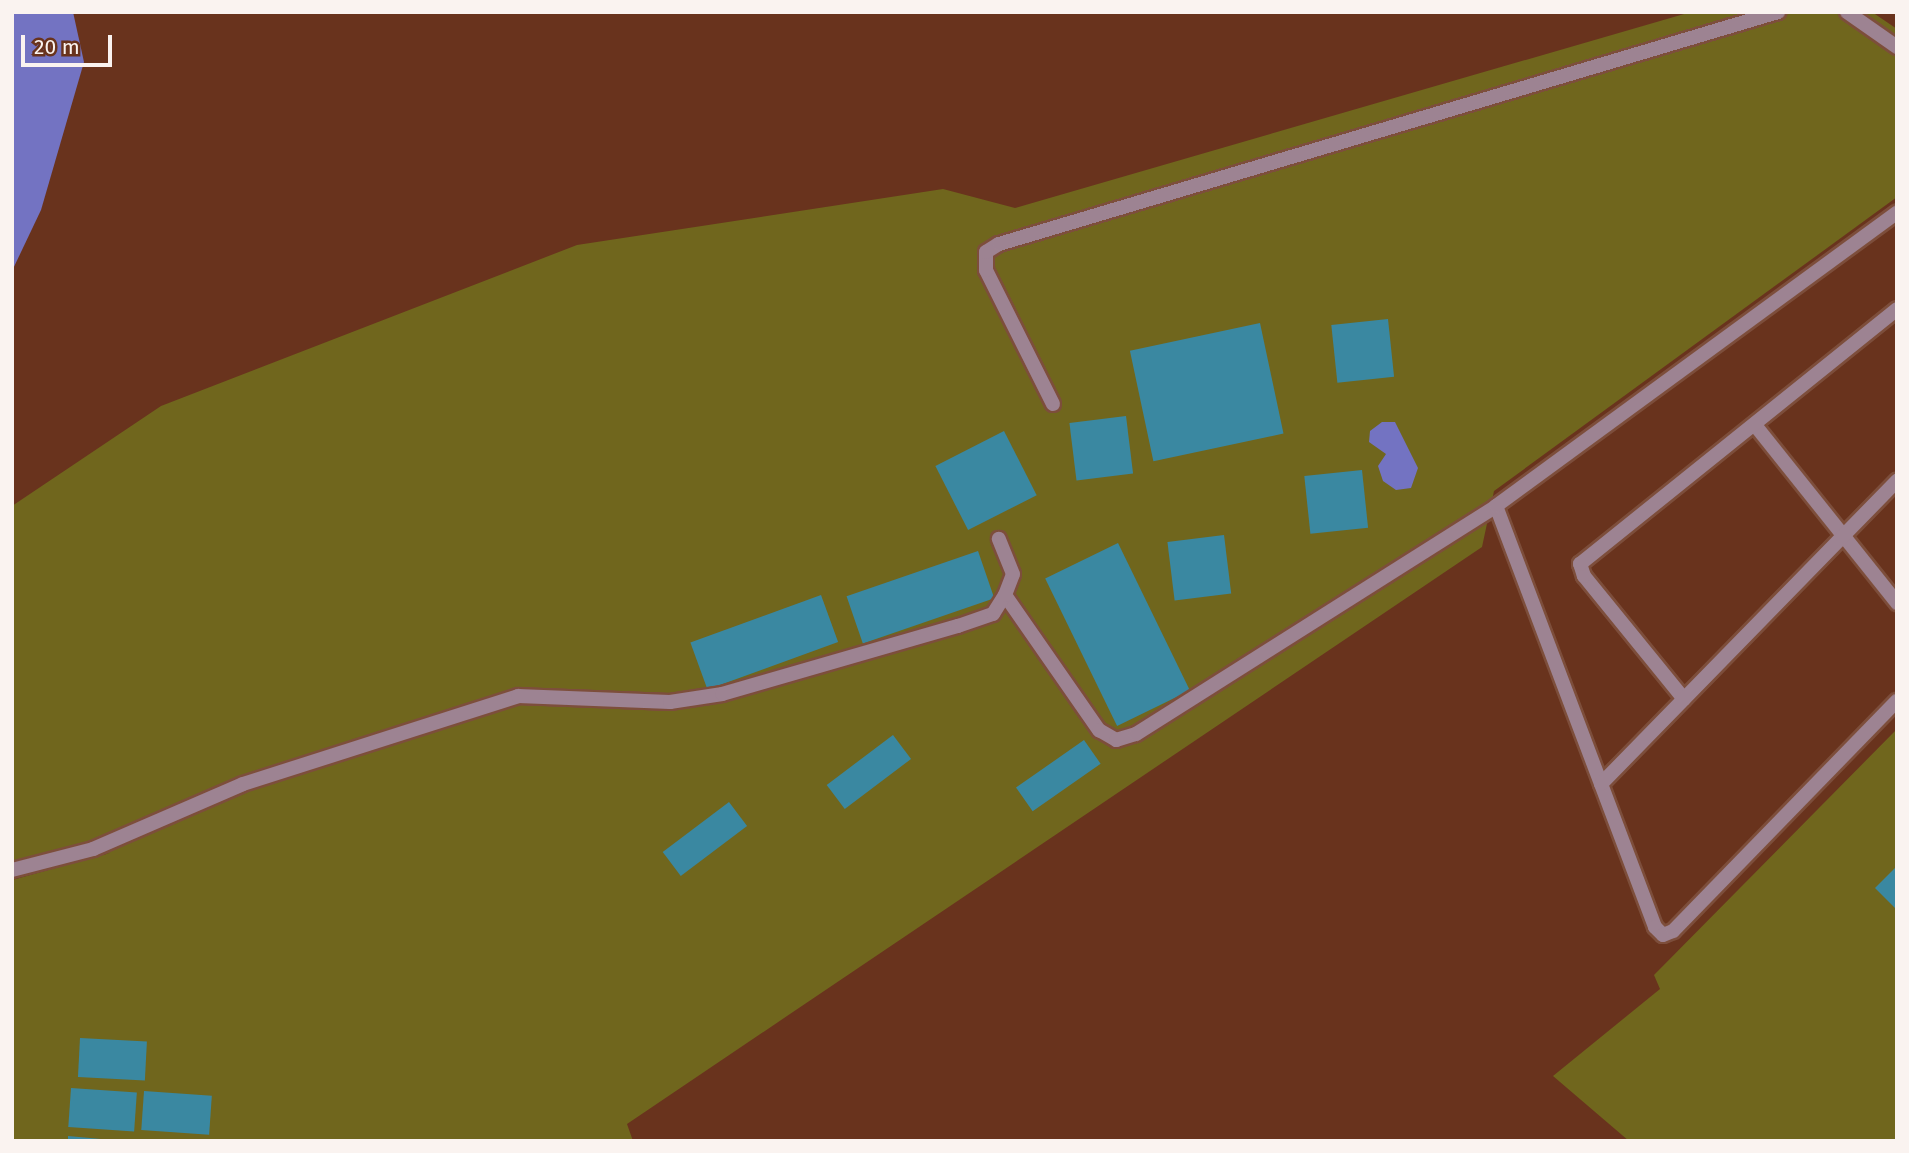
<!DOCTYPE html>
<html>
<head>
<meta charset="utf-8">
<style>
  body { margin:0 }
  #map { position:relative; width:1909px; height:1153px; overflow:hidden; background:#69331d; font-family:"Fira Sans",sans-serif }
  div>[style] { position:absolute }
  .green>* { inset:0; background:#70661d }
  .water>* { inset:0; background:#7373c2 }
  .building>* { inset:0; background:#3a88a1; transform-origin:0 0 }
  .roads { filter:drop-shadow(2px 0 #7d4e3b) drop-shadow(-2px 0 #7d4e3b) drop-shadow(0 2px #7d4e3b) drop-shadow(0 -2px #7d4e3b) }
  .service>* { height:14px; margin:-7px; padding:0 7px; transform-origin:7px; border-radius:7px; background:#9d8392 }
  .minor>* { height:14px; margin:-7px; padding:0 7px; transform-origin:7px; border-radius:7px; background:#9d8392 }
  span { translate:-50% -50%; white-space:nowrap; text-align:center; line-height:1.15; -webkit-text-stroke:5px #69331d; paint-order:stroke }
  .frame { position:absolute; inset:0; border:14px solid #faf3f0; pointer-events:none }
  .scale { position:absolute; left:21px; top:35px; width:91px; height:32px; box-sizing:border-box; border:4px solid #faf3f0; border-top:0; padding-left:9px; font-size:21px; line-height:24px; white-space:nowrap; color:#faf3f0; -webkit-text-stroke:5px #69331d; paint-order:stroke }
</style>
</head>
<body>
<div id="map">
  <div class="green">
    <i style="clip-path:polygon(1691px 12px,1872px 12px,1897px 29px,1897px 197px,1494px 491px,1482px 547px,627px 1124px,633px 1141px,12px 1141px,12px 880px,110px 853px,12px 871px,12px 506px,161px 406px,577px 245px,943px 189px,1015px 208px)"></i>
    <i style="clip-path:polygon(1897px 729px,1897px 1141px,1629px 1141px,1553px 1076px,1660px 989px,1654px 975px)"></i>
  </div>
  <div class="water">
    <i style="clip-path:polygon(12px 12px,73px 12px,84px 62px,41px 210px,12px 271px)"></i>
    <i style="clip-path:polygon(1382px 422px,1395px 422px,1418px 468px,1411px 488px,1396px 490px,1383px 481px,1378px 466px,1386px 454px,1369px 442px,1370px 431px)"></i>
  </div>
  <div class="building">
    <i style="left:1388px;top:319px;width:58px;height:57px;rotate:84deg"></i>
    <i style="left:1260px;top:323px;width:113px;height:133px;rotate:78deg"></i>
    <i style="left:1126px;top:416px;width:58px;height:57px;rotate:83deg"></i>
    <i style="left:1004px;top:431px;width:72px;height:77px;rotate:63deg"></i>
    <i style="left:1362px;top:470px;width:58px;height:58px;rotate:84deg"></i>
    <i style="left:1224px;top:535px;width:59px;height:57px;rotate:83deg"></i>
    <i style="left:1118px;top:543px;width:164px;height:81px;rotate:64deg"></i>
    <i style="left:978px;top:551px;width:50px;height:139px;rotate:71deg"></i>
    <i style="left:821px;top:595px;width:50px;height:139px;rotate:70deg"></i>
    <i style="left:893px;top:735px;width:30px;height:83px;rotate:53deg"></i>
    <i style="left:1084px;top:740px;width:29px;height:83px;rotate:55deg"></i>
    <i style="left:729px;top:802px;width:30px;height:83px;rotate:53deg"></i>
    <i style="clip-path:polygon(1897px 866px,1897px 910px,1875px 888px)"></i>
    <i style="left:80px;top:1038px;width:67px;height:39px;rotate:3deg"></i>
    <i style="left:71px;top:1088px;width:66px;height:39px;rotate:4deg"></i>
    <i style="left:144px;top:1091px;width:68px;height:39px;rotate:4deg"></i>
    <i style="clip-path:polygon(68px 1136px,101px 1139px,101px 1141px,68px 1141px)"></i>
  </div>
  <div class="roads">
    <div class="service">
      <i style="left:1847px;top:12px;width:61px;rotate:35deg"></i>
      <i style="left:1053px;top:404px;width:150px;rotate:-116.6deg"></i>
      <i style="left:986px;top:270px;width:18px;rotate:-90deg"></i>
      <i style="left:986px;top:252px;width:15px;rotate:-32deg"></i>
      <i style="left:999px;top:244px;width:813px;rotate:-16.58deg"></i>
    </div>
    <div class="minor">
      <i style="left:1755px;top:425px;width:228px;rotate:51.4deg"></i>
      <i style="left:1496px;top:506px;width:450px;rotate:69.3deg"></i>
      <i style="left:1655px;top:927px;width:11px;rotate:45deg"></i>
      <i style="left:1663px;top:935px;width:11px;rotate:-22deg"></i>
      <i style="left:1673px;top:931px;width:321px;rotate:-45.8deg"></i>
      <i style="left:1005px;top:595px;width:165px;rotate:55.2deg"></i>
      <i style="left:1099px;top:730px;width:20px;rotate:30deg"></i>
      <i style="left:1116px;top:740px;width:21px;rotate:-17deg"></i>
      <i style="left:1136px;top:734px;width:426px;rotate:-32.3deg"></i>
      <i style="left:1496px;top:506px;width:497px;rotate:-36.2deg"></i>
      <i style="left:1684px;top:699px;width:159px;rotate:-129.1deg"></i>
      <i style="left:1584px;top:576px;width:13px;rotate:-108deg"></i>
      <i style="left:1580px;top:564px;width:407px;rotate:-38.8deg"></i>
      <i style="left:1601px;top:784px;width:424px;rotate:-45.7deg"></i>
      <i style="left:12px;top:870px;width:84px;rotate:-14.5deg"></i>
      <i style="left:93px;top:849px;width:163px;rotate:-23.4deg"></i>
      <i style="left:243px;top:784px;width:289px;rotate:-17.7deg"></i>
      <i style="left:518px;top:696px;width:152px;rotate:2.3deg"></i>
      <i style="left:670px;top:702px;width:53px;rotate:-8.7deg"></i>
      <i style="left:722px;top:694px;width:246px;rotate:-16.1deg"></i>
      <i style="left:958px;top:626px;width:37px;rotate:-19deg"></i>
      <i style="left:993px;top:614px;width:22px;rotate:-58deg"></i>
      <i style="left:1005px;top:595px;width:22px;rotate:-69deg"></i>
      <i style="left:1013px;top:574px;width:38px;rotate:-112deg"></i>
    </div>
  </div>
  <div class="frame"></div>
  <div class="scale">20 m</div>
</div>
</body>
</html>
